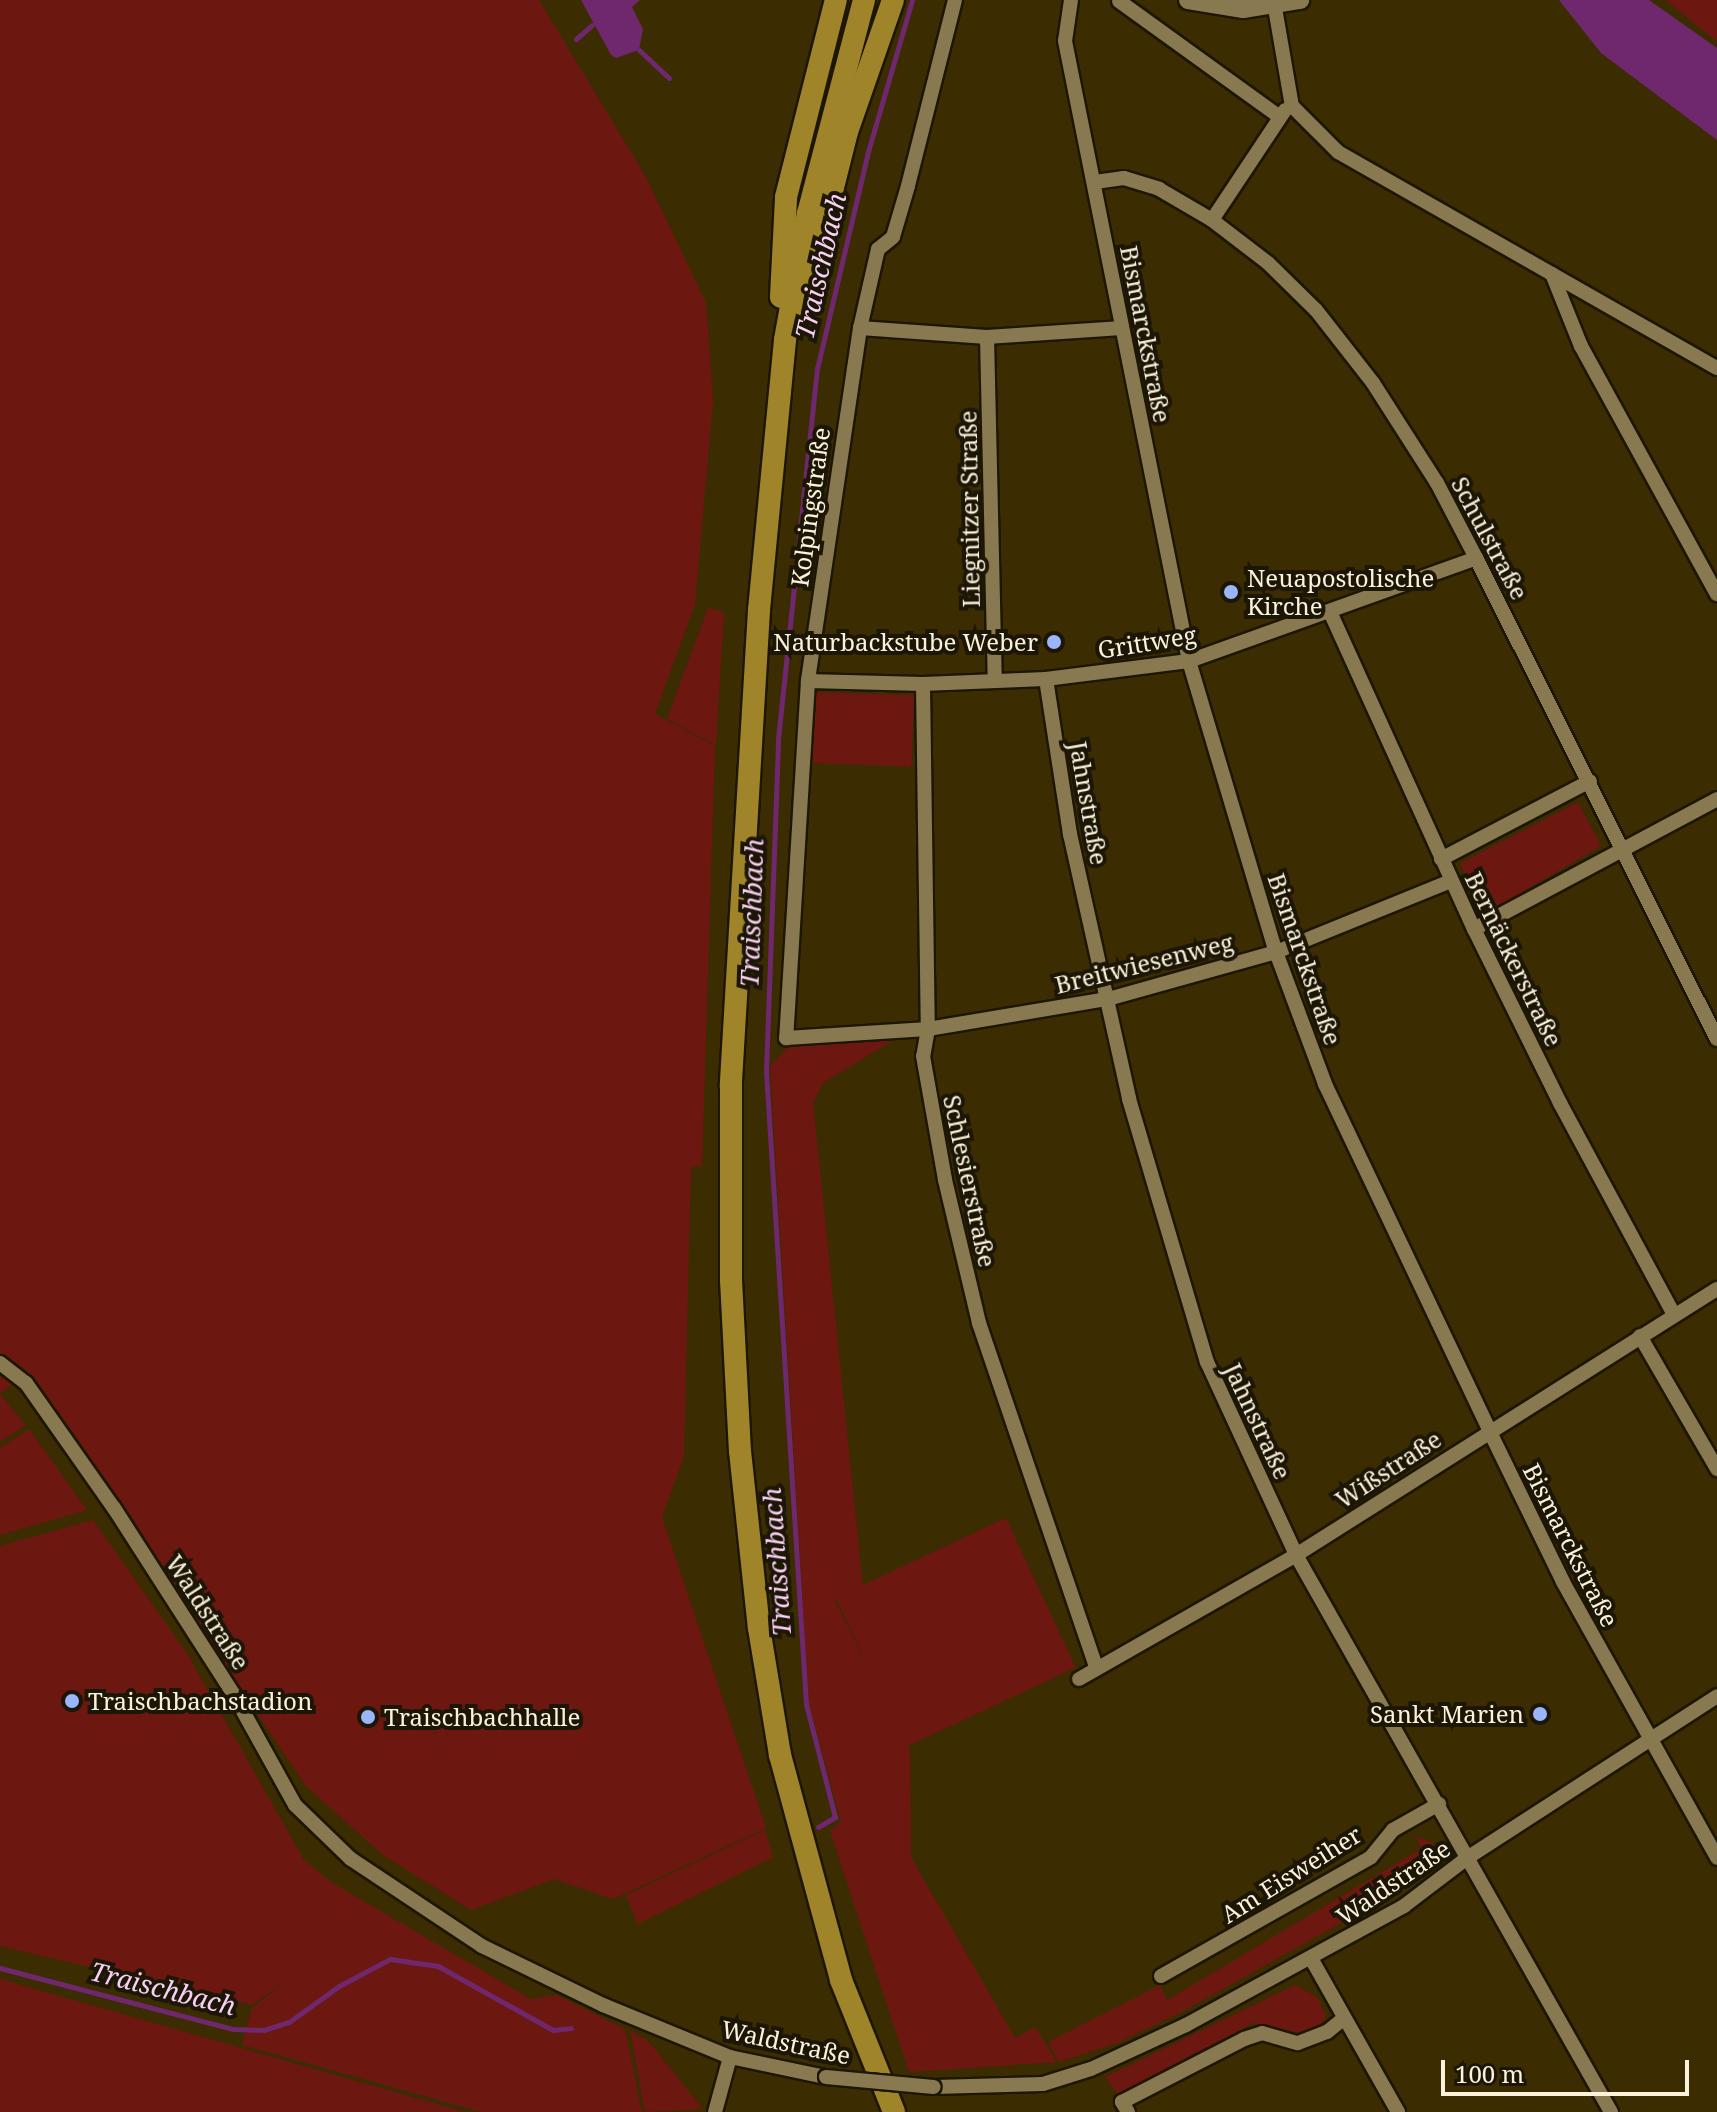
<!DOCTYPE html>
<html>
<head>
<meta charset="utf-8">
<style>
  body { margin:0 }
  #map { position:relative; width:1717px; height:2112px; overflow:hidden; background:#3b2c01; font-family:"Noto Serif",serif }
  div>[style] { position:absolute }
  .green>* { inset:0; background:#6d1711; transform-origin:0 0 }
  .water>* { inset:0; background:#6f286d }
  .stream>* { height:5px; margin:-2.5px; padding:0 2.5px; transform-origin:2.5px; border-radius:2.5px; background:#6f286d }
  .roads { filter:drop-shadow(2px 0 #1d1602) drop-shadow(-2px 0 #1d1602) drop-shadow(0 2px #1d1602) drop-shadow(0 -2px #1d1602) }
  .minor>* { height:14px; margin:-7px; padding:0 7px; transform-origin:7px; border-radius:7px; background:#897950 }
  .tertiary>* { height:18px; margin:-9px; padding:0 9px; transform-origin:9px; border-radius:9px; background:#897950 }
  .primary>* { height:22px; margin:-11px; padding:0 11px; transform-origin:11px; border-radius:11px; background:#a0842a }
  .bridges { filter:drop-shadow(2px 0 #1d1602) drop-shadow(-2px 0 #1d1602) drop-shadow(0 2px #1d1602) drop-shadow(0 -2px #1d1602) }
  .minor-bridge>* { height:14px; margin:-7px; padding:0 7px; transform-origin:7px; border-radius:7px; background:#897950 }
  .dots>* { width:22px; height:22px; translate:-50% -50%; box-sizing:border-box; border:4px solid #1c1606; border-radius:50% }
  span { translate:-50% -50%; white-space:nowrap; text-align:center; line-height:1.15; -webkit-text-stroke:8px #1c1606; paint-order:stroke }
  .street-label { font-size:24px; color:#fbf2dc }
  .poi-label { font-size:24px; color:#fbf2dc }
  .left { translate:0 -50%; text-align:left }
  .right { translate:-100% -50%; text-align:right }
  .water-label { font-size:26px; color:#f8d0f4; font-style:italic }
  .scale { position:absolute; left:1441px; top:2060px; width:248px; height:36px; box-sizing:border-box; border:4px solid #fbf2dc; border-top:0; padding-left:10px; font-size:24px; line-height:28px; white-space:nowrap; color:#fbf2dc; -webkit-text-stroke:6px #1c1606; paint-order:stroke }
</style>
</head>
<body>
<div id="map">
  <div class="green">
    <i style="clip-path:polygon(0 0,539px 0,646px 177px,706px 303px,713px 402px,695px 604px,655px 714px,715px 746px,702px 1166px,691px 1167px,684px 1456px,662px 1517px,766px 1828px,613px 1899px,554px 1879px,471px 1910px,383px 1855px,306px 1786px,35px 1385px,0 1355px)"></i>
    <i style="clip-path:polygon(1666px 0,1717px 0,1717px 42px,1669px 3px)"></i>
    <i style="clip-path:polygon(708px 608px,724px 612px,716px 745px,667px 719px)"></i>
    <i style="left:815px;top:692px;width:99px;height:71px;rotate:2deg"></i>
    <i style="clip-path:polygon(1578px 802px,1601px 846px,1483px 915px,1460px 863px)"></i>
    <i style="clip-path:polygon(888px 1037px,890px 1042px,823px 1083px,813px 1103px,863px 1587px,835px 1601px,910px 1751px,911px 1857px,1015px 2038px,1035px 2027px,1057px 2062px,909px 2072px,830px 1831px,841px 1821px,809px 1703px,770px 1066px,793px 1042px)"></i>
    <i style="clip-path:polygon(0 1372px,14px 1383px,0 1394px,26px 1425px,0 1442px)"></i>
    <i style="clip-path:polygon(29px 1429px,87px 1510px,0 1535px,0 1448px)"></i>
    <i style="left:1006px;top:1518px;width:165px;height:188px;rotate:65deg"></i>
    <i style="clip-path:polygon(93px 1520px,188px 1655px,304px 1860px,331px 1882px,531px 1999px,557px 1995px,625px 2029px,642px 2112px,481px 2112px,242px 2045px,252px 2008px,286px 1981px,252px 2005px,0 1946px,0 1546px)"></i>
    <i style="clip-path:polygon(765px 1830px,773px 1857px,638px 1924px,626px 1895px)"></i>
    <i style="clip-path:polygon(1416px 1836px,1441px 1847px,1442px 1862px,1423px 1877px,1180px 2013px,1117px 2043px,1059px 2062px,1048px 2042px,1160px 1985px,1167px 2000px,1421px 1849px)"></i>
    <i style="clip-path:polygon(0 1979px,465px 2112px,0 2112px)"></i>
    <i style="clip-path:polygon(1295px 1985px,1317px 1997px,1326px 2016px,1321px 2024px,1300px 2033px,1253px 2023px,1119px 2096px,1105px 2077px)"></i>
    <i style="clip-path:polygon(630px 2030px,649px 2042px,703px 2109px,645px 2112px)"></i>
  </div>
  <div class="water">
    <i style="clip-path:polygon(581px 0,640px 0,632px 7px,643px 29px,639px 50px,616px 58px,611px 55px)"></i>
    <i style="clip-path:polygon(1559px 0,1649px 0,1717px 48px,1717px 140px,1601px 53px)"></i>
  </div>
  <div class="stream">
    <i style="left:576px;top:39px;width:21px;rotate:-41deg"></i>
    <i style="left:639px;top:50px;width:41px;rotate:43deg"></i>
    <i style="left:818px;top:1827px;width:20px;rotate:-30deg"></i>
    <i style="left:835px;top:1817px;width:117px;rotate:-104.4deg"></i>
    <i style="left:806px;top:1704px;width:634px;rotate:-93.62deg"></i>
    <i style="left:766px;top:1071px;width:332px;rotate:-87.9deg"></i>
    <i style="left:778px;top:739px;width:372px;rotate:-84deg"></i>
    <i style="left:817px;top:369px;width:220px;rotate:-76.8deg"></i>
    <i style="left:867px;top:155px;width:161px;rotate:-73.8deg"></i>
    <i style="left:0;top:1968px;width:241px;rotate:14.7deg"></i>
    <i style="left:233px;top:2029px;width:31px;rotate:2deg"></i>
    <i style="left:264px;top:2030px;width:26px;rotate:-18deg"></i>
    <i style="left:289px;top:2022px;width:62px;rotate:-35.8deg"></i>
    <i style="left:339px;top:1986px;width:58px;rotate:-27.9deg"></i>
    <i style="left:390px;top:1959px;width:49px;rotate:8.3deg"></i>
    <i style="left:438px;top:1966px;width:132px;rotate:29.1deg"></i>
    <i style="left:553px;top:2030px;width:18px;rotate:-6deg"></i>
  </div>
  <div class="roads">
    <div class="minor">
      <i style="left:955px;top:0;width:192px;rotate:104.2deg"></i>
      <i style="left:908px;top:186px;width:53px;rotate:106.4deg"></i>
      <i style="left:893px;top:237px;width:19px;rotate:141deg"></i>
      <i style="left:878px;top:249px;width:81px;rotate:102.8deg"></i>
      <i style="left:860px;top:328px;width:357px;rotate:98.4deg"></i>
      <i style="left:808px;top:681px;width:358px;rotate:93.5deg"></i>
      <i style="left:786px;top:1038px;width:142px;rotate:-3.6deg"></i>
      <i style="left:928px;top:1029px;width:182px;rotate:-9.5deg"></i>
      <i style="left:1108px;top:999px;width:174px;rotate:-15.6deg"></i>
      <i style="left:1276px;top:952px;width:189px;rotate:-22.1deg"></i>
      <i style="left:1071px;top:0;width:41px;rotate:98.3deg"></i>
      <i style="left:1065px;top:41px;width:632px;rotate:78.69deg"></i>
      <i style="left:1189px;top:661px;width:304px;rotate:73.4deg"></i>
      <i style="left:1276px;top:952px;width:141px;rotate:69.6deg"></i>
      <i style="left:1325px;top:1084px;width:383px;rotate:64.6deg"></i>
      <i style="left:1489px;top:1430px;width:169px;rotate:64deg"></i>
      <i style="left:1563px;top:1582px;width:316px;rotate:60.8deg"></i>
      <i style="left:1119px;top:1px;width:195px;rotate:35.8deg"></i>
      <i style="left:1275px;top:8px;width:99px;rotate:80.2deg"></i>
      <i style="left:1292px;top:106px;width:65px;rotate:45deg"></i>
      <i style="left:1338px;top:152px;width:436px;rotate:29.7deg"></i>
      <i style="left:1095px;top:182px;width:29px;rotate:-8deg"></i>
      <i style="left:1124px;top:178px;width:37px;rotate:17deg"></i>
      <i style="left:1159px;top:189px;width:61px;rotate:30.3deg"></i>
      <i style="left:1212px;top:220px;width:71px;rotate:37.5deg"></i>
      <i style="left:1268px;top:263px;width:67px;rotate:44.4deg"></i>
      <i style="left:1316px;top:310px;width:93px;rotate:52deg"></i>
      <i style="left:1373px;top:383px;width:119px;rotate:57.4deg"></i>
      <i style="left:1437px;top:483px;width:85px;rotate:62.5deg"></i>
      <i style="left:1476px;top:558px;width:538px;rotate:63.39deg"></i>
      <i style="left:1212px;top:220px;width:132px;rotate:-56.4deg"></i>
      <i style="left:1552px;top:274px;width:78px;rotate:68.1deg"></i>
      <i style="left:1581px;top:346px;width:283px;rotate:61.3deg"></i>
      <i style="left:860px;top:328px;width:127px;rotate:4.1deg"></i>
      <i style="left:987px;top:337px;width:135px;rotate:-3.8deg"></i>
      <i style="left:987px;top:337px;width:342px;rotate:88.7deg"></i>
      <i style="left:1331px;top:614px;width:346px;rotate:65.6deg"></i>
      <i style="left:1474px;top:929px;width:194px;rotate:63.7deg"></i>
      <i style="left:1560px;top:1103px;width:241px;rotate:61.7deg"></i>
      <i style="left:1046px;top:679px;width:157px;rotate:81.2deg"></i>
      <i style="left:1070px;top:834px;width:271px;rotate:77.4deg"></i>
      <i style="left:1129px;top:1099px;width:274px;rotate:73.5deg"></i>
      <i style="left:1207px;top:1362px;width:213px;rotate:65.2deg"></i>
      <i style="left:1296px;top:1555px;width:640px;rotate:60.51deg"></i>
      <i style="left:808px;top:681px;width:115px;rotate:1.5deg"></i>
      <i style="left:923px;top:684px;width:123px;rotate:-2.3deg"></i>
      <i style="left:1046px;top:679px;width:144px;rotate:-7.2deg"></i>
      <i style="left:1189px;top:661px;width:305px;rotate:-19.7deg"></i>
      <i style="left:923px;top:684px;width:345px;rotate:89.2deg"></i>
      <i style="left:928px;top:1029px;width:27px;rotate:100deg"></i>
      <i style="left:923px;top:1056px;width:126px;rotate:79.9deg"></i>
      <i style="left:945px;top:1180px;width:147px;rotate:76.6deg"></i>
      <i style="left:979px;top:1323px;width:363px;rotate:71.2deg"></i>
      <i style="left:1441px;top:859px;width:168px;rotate:-27.6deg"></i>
      <i style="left:1474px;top:929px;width:276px;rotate:-28.1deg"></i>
      <i style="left:1640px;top:1336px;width:154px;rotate:59.9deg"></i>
      <i style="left:0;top:1363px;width:33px;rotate:38deg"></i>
      <i style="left:26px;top:1383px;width:153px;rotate:54.9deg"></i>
      <i style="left:114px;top:1508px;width:222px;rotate:57.3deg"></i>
      <i style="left:234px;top:1695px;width:126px;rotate:61deg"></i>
      <i style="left:295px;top:1805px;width:78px;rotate:44deg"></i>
      <i style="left:351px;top:1859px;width:157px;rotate:33.6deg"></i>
      <i style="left:482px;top:1946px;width:135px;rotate:26deg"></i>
      <i style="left:603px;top:2005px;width:137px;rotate:22.3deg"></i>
      <i style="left:730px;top:2057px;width:98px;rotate:11.8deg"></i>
      <i style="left:1079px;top:1679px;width:250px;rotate:-29.7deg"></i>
      <i style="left:1296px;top:1555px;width:498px;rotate:-32.3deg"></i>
      <i style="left:1312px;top:1960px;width:175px;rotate:60.5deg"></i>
      <i style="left:1161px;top:1976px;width:241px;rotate:-29.5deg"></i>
      <i style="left:1371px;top:1857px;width:35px;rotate:-51deg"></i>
      <i style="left:1393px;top:1830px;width:53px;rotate:-29.5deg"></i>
      <i style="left:934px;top:2087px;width:109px;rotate:-1.6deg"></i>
      <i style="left:1043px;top:2084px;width:50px;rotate:-17.4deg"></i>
      <i style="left:1091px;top:2069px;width:105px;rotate:-24.9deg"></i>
      <i style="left:1186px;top:2025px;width:248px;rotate:-28.6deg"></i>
      <i style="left:1404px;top:1906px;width:79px;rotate:-37.3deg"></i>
      <i style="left:1467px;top:1858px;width:298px;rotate:-32.9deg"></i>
      <i style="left:715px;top:2112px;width:57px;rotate:-74.7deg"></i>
      <i style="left:1128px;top:2112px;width:12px;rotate:-121deg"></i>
      <i style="left:1122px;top:2102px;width:137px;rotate:-27.3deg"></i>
      <i style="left:1244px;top:2039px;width:19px;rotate:-18deg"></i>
      <i style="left:1262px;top:2033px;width:37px;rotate:16deg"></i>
      <i style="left:1298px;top:2043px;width:31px;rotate:-21deg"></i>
      <i style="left:1327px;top:2032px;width:22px;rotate:-39deg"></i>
    </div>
    <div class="tertiary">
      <i style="left:1188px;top:0;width:56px;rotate:9.3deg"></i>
      <i style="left:1243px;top:9px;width:58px;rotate:-9deg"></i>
    </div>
    <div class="primary">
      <i style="left:864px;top:0;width:220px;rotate:104.7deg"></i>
      <i style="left:808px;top:213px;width:129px;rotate:100.3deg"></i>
      <i style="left:785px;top:340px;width:271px;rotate:95.5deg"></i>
      <i style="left:759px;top:610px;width:477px;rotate:93.4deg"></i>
      <i style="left:731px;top:1086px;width:194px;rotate:90deg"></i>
      <i style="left:731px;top:1280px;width:171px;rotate:87deg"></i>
      <i style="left:740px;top:1451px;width:178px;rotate:83.9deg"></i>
      <i style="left:759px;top:1628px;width:129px;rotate:80.6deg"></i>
      <i style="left:780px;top:1755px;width:233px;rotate:74.8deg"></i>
      <i style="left:841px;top:1980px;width:142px;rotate:68.1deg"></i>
      <i style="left:809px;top:283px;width:156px;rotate:-75.9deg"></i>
      <i style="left:847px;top:132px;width:140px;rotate:-70.8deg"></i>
      <i style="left:781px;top:297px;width:100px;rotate:-87.1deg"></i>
      <i style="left:786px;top:197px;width:203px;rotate:-75.8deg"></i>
    </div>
  </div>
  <div class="bridges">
    <div class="minor-bridge">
      <i style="left:826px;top:2077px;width:108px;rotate:5.3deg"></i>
    </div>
  </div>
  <div class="dots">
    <i style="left:1231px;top:592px;background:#9bb5fd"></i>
    <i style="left:1054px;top:642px;background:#9bb5fd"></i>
    <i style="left:72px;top:1701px;background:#9bb5fd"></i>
    <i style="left:1540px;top:1714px;background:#9bb5fd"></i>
    <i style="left:368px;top:1717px;background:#9bb5fd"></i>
  </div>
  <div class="street-label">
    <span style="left:1146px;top:334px;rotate:79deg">Bismarckstraße</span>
    <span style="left:810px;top:507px;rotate:-82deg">Kolpingstraße</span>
    <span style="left:969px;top:509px;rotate:-91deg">Liegnitzer Straße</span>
    <span style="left:1490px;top:538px;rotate:62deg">Schulstraße</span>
    <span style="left:1147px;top:642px;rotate:-9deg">Grittweg</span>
    <span style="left:1089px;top:803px;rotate:80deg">Jahnstraße</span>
    <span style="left:1305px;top:959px;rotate:71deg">Bismarckstraße</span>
    <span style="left:1514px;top:959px;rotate:64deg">Bernäckerstraße</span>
    <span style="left:1144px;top:963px;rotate:-14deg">Breitwiesenweg</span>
    <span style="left:970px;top:1181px;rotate:78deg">Schlesierstraße</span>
    <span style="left:1258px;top:1421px;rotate:65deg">Jahnstraße</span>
    <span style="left:1388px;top:1469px;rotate:-33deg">Wißstraße</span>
    <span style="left:1571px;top:1545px;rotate:63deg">Bismarckstraße</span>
    <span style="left:208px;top:1612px;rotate:57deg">Waldstraße</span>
    <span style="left:1291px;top:1874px;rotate:-32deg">Am Eisweiher</span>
    <span style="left:1393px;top:1882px;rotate:-34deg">Waldstraße</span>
    <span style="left:786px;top:2042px;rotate:12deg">Waldstraße</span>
  </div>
  <div class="poi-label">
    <span class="left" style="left:1247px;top:592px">Neuapostolische<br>Kirche</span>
    <span class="right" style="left:1038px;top:642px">Naturbackstube Weber</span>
    <span class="left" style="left:88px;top:1701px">Traischbachstadion</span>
    <span class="right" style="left:1524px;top:1714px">Sankt Marien</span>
    <span class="left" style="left:384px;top:1717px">Traischbachhalle</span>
  </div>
  <div class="water-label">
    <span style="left:821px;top:266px;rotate:-77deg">Traischbach</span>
    <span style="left:752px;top:913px;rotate:-88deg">Traischbach</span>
    <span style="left:777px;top:1562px;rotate:-94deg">Traischbach</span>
    <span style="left:163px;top:1989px;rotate:14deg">Traischbach</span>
  </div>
  <div class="scale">100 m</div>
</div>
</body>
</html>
